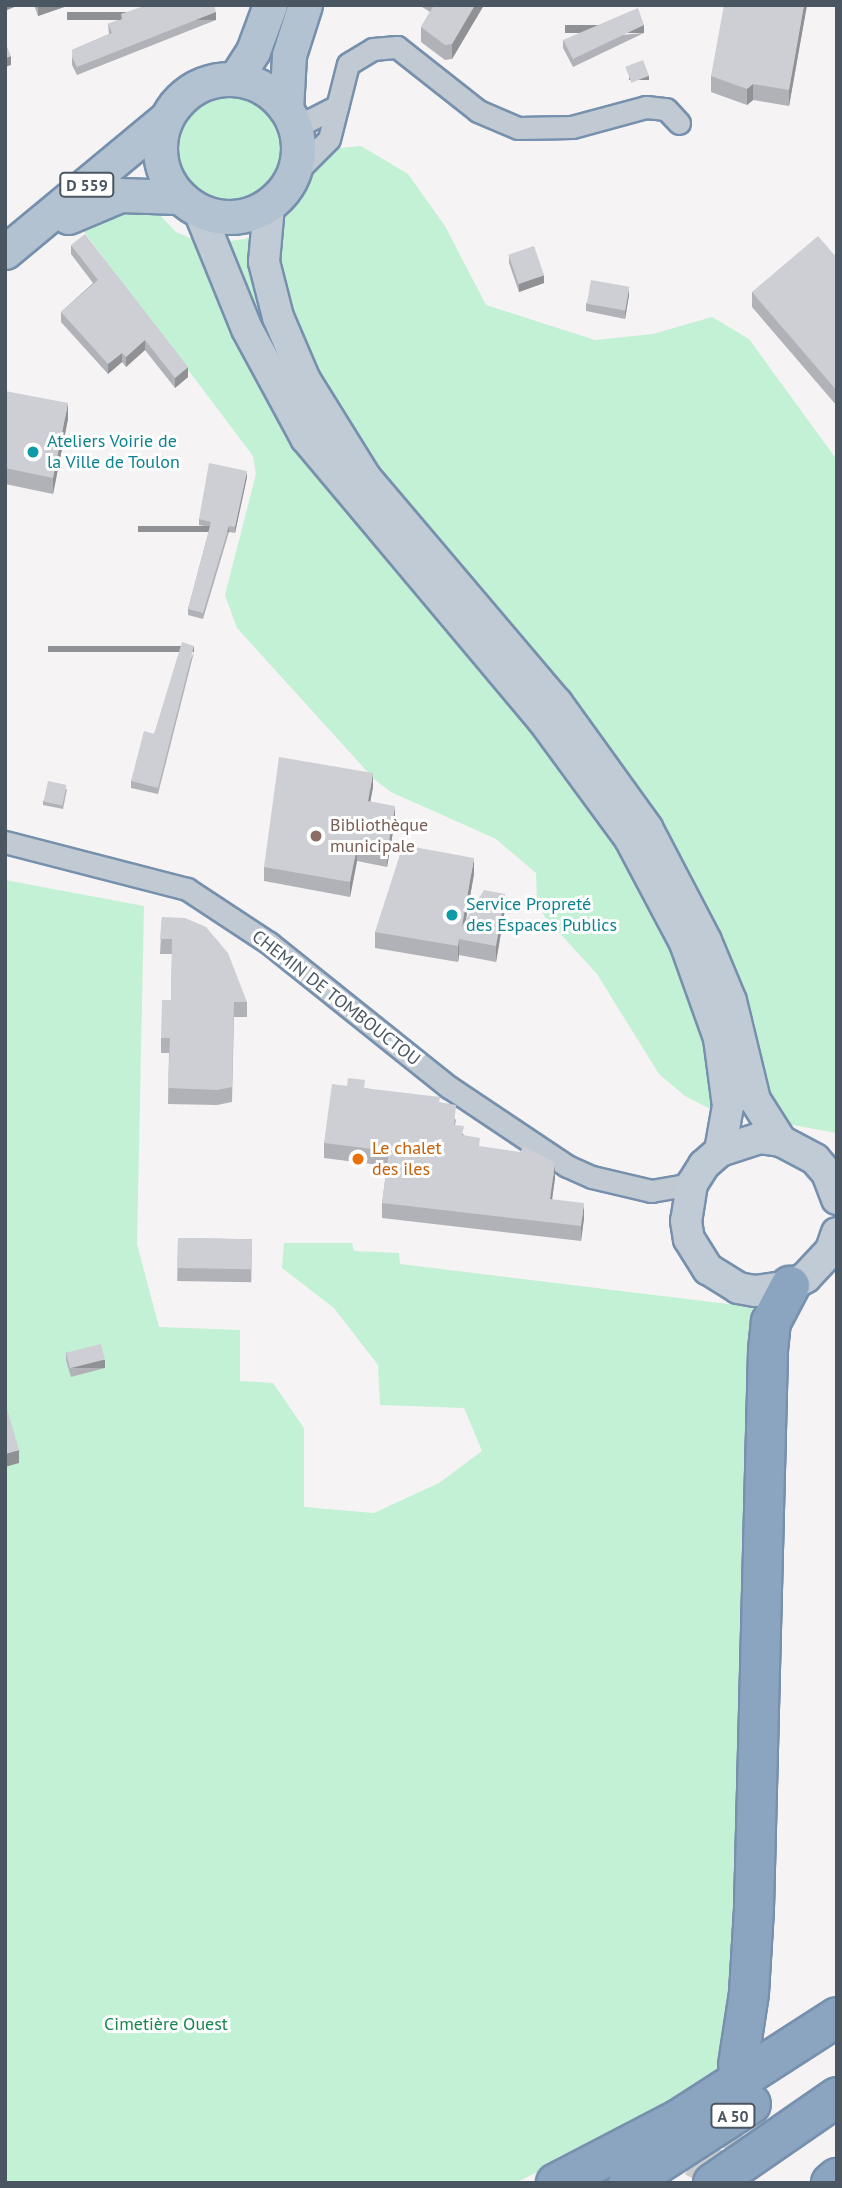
<!DOCTYPE html>
<html>
<head>
<meta charset="utf-8">
<style>
  body { margin:0 }
  #map { position:relative; width:842px; height:2188px; overflow:hidden; background:#f5f3f3; font-family:"PT Sans",sans-serif }
  div>[style] { position:absolute }
  .green>* { inset:0; background:#c3f1d5 }
  .round { border-radius:50% }
  .highway-tunnel>* { height:38px; margin-top:-19px; transform-origin:0; background:repeating-linear-gradient(90deg,#caccce 0 38px,transparent 0 57px) }
  .roads { filter:drop-shadow(2px 0 #7690ad) drop-shadow(-2px 0 #7690ad) drop-shadow(0 2px #7690ad) drop-shadow(0 -2px #7690ad) }
  .street>* { height:21px; margin:-10.5px; padding:0 10.5px; transform-origin:10.5px; border-radius:10.5px; background:#c1cad2 }
  .secondary>* { height:30px; margin:-15px; padding:0 15px; transform-origin:15px; border-radius:15px; background:#c1cbd6 }
  .primary>* { height:33px; margin:-16.5px; padding:0 16.5px; transform-origin:16.5px; border-radius:16.5px; background:#b3c2d1 }
  .primary>.ring { margin:-16.5px; padding:0; box-sizing:content-box; background:none; border:33px solid #b3c2d1; border-radius:50% }
  .highway>* { height:38px; margin:-19px; padding:0 19px; transform-origin:19px; border-radius:19px; background:#8ba5c1 }
  .wall>* { inset:0; background:#b0b2b7; transform-origin:0 0 }
  .shaded-wall>* { inset:0; background:#909195; transform-origin:0 0 }
  .building>* { inset:0; background:#cdcfd5; transform-origin:0 0 }
  .dots>* { width:19px; height:19px; translate:-50% -50%; box-sizing:border-box; border:4px solid #fff; border-radius:50% }
  span { translate:-50% -50%; white-space:nowrap; text-align:center; line-height:1.15; -webkit-text-stroke:6px #fff; paint-order:stroke }
  .shield-label span { padding:2px 5px; background:#fff; border:2px solid; border-radius:5px; -webkit-text-stroke-width:0 }
  .shield-label { font-size:16px; color:#4a5661; font-weight:700 }
  .culture-label { font-size:18px; color:#0d838f }
  .left { translate:0 -50%; text-align:left }
  .education-label { font-size:18px; color:#785e54 }
  .street-label { font-size:18px; color:#4a5661 }
  .food-label { font-size:18px; color:#c56008 }
  .park-label { font-size:18px; color:#17864f }
  .frame { position:absolute; inset:0; border:7px solid #4a5661; pointer-events:none }
</style>
</head>
<body>
<div id="map">
  <div class="green">
    <i class="round" style="left:173px;top:94px;width:110px;height:110px"></i>
    <i style="clip-path:polygon(361px 146px,408px 174px,445px 226px,486px 305px,595px 340px,653px 334px,712px 317px,749px 339px,837px 460px,837px 1133px,714px 1111px,685px 1096px,659px 1074px,597px 974px,545px 917px,537px 903px,536px 873px,496px 839px,391px 792px,374px 779px,237px 628px,225px 595px,256px 474px,253px 456px,85px 233px,84px 219px,94px 214px,153px 208px,176px 232px,204px 244px,245px 239px,279px 222px,297px 202px,312px 163px,330px 149px)"></i>
    <i style="clip-path:polygon(5px 880px,144px 906px,137px 1244px,159px 1327px,240px 1330px,240px 1381px,273px 1383px,304px 1428px,304px 1507px,374px 1513px,439px 1483px,482px 1451px,464px 1408px,380px 1405px,378px 1365px,334px 1308px,282px 1268px,284px 1243px,352px 1243px,354px 1251px,399px 1253px,400px 1264px,753px 1307px,736px 1914px,725px 2066px,648px 2118px,515px 2183px,5px 2183px)"></i>
  </div>
  <div class="highway-tunnel">
    <i style="left:702px;top:2183px;width:40px;rotate:-63.4deg"></i>
    <i style="left:720px;top:2147px;width:53px;rotate:-75.7deg"></i>
  </div>
  <div class="roads">
    <div class="street">
      <i style="left:291px;top:117px;width:17px;rotate:13deg"></i>
      <i style="left:308px;top:121px;width:33px;rotate:-27deg"></i>
      <i style="left:294px;top:174px;width:49px;rotate:-45deg"></i>
      <i style="left:329px;top:139px;width:77px;rotate:-75.8deg"></i>
      <i style="left:348px;top:64px;width:29px;rotate:-31deg"></i>
      <i style="left:373px;top:49px;width:24px;rotate:-5deg"></i>
      <i style="left:397px;top:47px;width:103px;rotate:38.3deg"></i>
      <i style="left:478px;top:111px;width:43px;rotate:23deg"></i>
      <i style="left:518px;top:128px;width:54px;rotate:-1.1deg"></i>
      <i style="left:572px;top:127px;width:77px;rotate:-15.1deg"></i>
      <i style="left:646px;top:107px;width:20px;rotate:6deg"></i>
      <i style="left:666px;top:109px;width:19px;rotate:47deg"></i>
      <i style="left:5px;top:842px;width:188px;rotate:14.5deg"></i>
      <i style="left:187px;top:889px;width:98px;rotate:33.4deg"></i>
      <i style="left:269px;top:943px;width:231px;rotate:38.7deg"></i>
      <i style="left:449px;top:1087px;width:142px;rotate:33.8deg"></i>
      <i style="left:567px;top:1166px;width:27px;rotate:24deg"></i>
      <i style="left:592px;top:1177px;width:61px;rotate:13.3deg"></i>
      <i style="left:651px;top:1191px;width:42px;rotate:-9.7deg"></i>
    </div>
    <div class="secondary">
      <i style="left:269px;top:206px;width:56px;rotate:95.1deg"></i>
      <i style="left:264px;top:262px;width:57px;rotate:75.7deg"></i>
      <i style="left:278px;top:317px;width:69px;rotate:66.8deg"></i>
      <i style="left:305px;top:380px;width:115px;rotate:58.1deg"></i>
      <i style="left:366px;top:478px;width:295px;rotate:49.7deg"></i>
      <i style="left:557px;top:703px;width:154px;rotate:54.2deg"></i>
      <i style="left:647px;top:828px;width:127px;rotate:62.4deg"></i>
      <i style="left:706px;top:941px;width:65px;rotate:67.4deg"></i>
      <i style="left:731px;top:1001px;width:102px;rotate:76.4deg"></i>
      <i style="left:755px;top:1100px;width:49px;rotate:57.6deg"></i>
      <i style="left:199px;top:211px;width:127px;rotate:67.9deg"></i>
      <i style="left:247px;top:329px;width:124px;rotate:61.6deg"></i>
      <i style="left:306px;top:438px;width:367px;rotate:50deg"></i>
      <i style="left:542px;top:719px;width:149px;rotate:53.7deg"></i>
      <i style="left:630px;top:839px;width:118px;rotate:62.1deg"></i>
      <i style="left:685px;top:943px;width:101px;rotate:70.3deg"></i>
      <i style="left:719px;top:1038px;width:69px;rotate:82.5deg"></i>
      <i style="left:728px;top:1106px;width:46px;rotate:100.1deg"></i>
      <i style="left:837px;top:1199px;width:28px;rotate:-111deg"></i>
      <i style="left:827px;top:1173px;width:18px;rotate:-131deg"></i>
      <i style="left:815px;top:1159px;width:38px;rotate:-152deg"></i>
      <i style="left:781px;top:1141px;width:21px;rotate:-172deg"></i>
      <i style="left:760px;top:1138px;width:42px;rotate:162deg"></i>
      <i style="left:720px;top:1151px;width:21px;rotate:139deg"></i>
      <i style="left:704px;top:1165px;width:22px;rotate:122deg"></i>
      <i style="left:692px;top:1184px;width:37px;rotate:99deg"></i>
      <i style="left:686px;top:1221px;width:18px;rotate:81deg"></i>
      <i style="left:689px;top:1239px;width:36px;rotate:58deg"></i>
      <i style="left:708px;top:1269px;width:36px;rotate:32deg"></i>
      <i style="left:738px;top:1288px;width:17px;rotate:10deg"></i>
      <i style="left:755px;top:1291px;width:35px;rotate:-8deg"></i>
      <i style="left:790px;top:1286px;width:18px;rotate:-29deg"></i>
      <i style="left:806px;top:1277px;width:37px;rotate:-47deg"></i>
      <i style="left:831px;top:1250px;width:18px;rotate:-71deg"></i>
    </div>
    <div class="primary">
      <i class="ring" style="left:160px;top:79px;width:105px;height:105px"></i>
      <i style="left:235px;top:79px;width:33px;rotate:-57deg"></i>
      <i style="left:253px;top:51px;width:49px;rotate:-69.7deg"></i>
      <i style="left:286px;top:109px;width:54px;rotate:-86.8deg"></i>
      <i style="left:289px;top:55px;width:52px;rotate:-72.3deg"></i>
      <i style="left:68px;top:217px;width:56px;rotate:-22.9deg"></i>
      <i style="left:120px;top:195px;width:58px;rotate:2deg"></i>
      <i style="left:5px;top:252px;width:208px;rotate:-39.7deg"></i>
    </div>
    <div class="highway">
      <i style="left:738px;top:2065px;width:73px;rotate:-81.3deg"></i>
      <i style="left:749px;top:1993px;width:85px;rotate:-86.6deg"></i>
      <i style="left:754px;top:1908px;width:558px;rotate:-88.56deg"></i>
      <i style="left:768px;top:1350px;width:28px;rotate:-84deg"></i>
      <i style="left:771px;top:1322px;width:41px;rotate:-62.2deg"></i>
      <i style="left:556px;top:2183px;width:139px;rotate:-27.5deg"></i>
      <i style="left:679px;top:2119px;width:188px;rotate:-32.8deg"></i>
      <i style="left:628px;top:2183px;width:146px;rotate:-32.7deg"></i>
      <i style="left:713px;top:2183px;width:151px;rotate:-34.7deg"></i>
      <i style="left:831px;top:2183px;width:8px;rotate:-40deg"></i>
    </div>
  </div>
  <div class="wall">
    <i style="clip-path:polygon(34px 5px,70px 5px,38px 16px)"></i>
    <i style="clip-path:polygon(419px 5px,484px 5px,452px 59px,445px 60px,421px 42px,421px 27px,430px 12px)"></i>
    <i style="clip-path:polygon(807px 5px,789px 106px,753px 100px,747px 105px,711px 92px,711px 76px)"></i>
    <i style="clip-path:polygon(121px 14px,216px 20px,77px 75px,72px 65px,72px 50px,109px 34px,108px 24px,121px 19px)"></i>
    <i style="clip-path:polygon(644px 33px,573px 67px,563px 48px,563px 40px)"></i>
    <i style="clip-path:polygon(71px 245px,188px 377px,175px 388px,145px 350px,126px 367px,122px 362px,108px 374px,61px 322px,61px 312px,93px 283px,71px 254px)"></i>
    <i style="clip-path:polygon(509px 255px,544px 283px,519px 292px,509px 263px)"></i>
    <i style="clip-path:polygon(837px 258px,837px 406px,752px 307px,752px 292px)"></i>
    <i style="clip-path:polygon(629px 295px,625px 319px,586px 311px,586px 303px)"></i>
    <i style="clip-path:polygon(5px 391px,68px 419px,53px 494px,5px 484px)"></i>
    <i style="clip-path:polygon(247px 477px,235px 533px,229px 532px,203px 619px,188px 615px,188px 609px,210px 527px,199px 525px,199px 519px)"></i>
    <i style="clip-path:polygon(194px 652px,158px 794px,131px 788px,131px 781px)"></i>
    <i style="clip-path:polygon(373px 787px,370px 801px,395px 820px,387px 867px,357px 861px,350px 897px,264px 881px,264px 867px)"></i>
    <i style="clip-path:polygon(67px 789px,63px 809px,43px 805px,43px 801px)"></i>
    <i style="clip-path:polygon(474px 874px,466px 920px,505px 909px,496px 962px,459px 955px,458px 962px,375px 948px,375px 932px)"></i>
    <i style="clip-path:polygon(162px 917px,247px 1002px,247px 1017px,234px 1017px,232px 1102px,217px 1105px,168px 1104px,169px 1053px,161px 1053px,161px 1038px,171px 1000px,172px 954px,160px 954px)"></i>
    <i style="clip-path:polygon(347px 1086px,365px 1088px,440px 1103px,456px 1120px,455px 1125px,464px 1135px,480px 1147px,555px 1178px,552px 1199px,584px 1218px,581px 1241px,382px 1218px,382px 1203px,387px 1166px,324px 1158px,324px 1143px)"></i>
    <i style="left:178px;top:1238px;width:74px;height:43px;rotate:1deg"></i>
    <i style="clip-path:polygon(66px 1352px,105px 1368px,71px 1377px,66px 1360px)"></i>
  </div>
  <div class="shaded-wall">
    <i style="clip-path:polygon(5px 5px,19px 5px,5px 11px)"></i>
    <i style="clip-path:polygon(43px 5px,70px 5px,38px 16px,38px 7px)"></i>
    <i style="clip-path:polygon(475px 5px,484px 5px,452px 59px,452px 44px)"></i>
    <i style="clip-path:polygon(804px 5px,807px 5px,789px 106px,789px 90px)"></i>
    <i style="left:216px;top:12px;width:8px;height:149px;rotate:90deg"></i>
    <i style="left:644px;top:25px;width:8px;height:79px;rotate:90deg"></i>
    <i style="clip-path:polygon(11px 56px,11px 65px,5px 67px,5px 58px)"></i>
    <i style="left:649px;top:76px;width:4px;height:20px;rotate:90deg"></i>
    <i style="clip-path:polygon(753px 84px,753px 100px,747px 105px,747px 89px)"></i>
    <i style="clip-path:polygon(544px 275px,544px 283px,519px 292px,519px 284px)"></i>
    <i style="clip-path:polygon(629px 287px,629px 295px,625px 319px,625px 311px)"></i>
    <i style="clip-path:polygon(145px 340px,145px 350px,126px 367px,126px 357px)"></i>
    <i style="clip-path:polygon(122px 353px,122px 362px,108px 374px,108px 364px)"></i>
    <i style="clip-path:polygon(188px 367px,188px 377px,175px 388px,175px 378px)"></i>
    <i style="clip-path:polygon(68px 403px,68px 419px,53px 494px,53px 478px)"></i>
    <i style="clip-path:polygon(247px 471px,247px 477px,235px 533px,235px 527px)"></i>
    <i style="left:229px;top:526px;width:6px;height:91px;rotate:90deg"></i>
    <i style="left:194px;top:646px;width:6px;height:146px;rotate:90deg"></i>
    <i style="clip-path:polygon(373px 773px,373px 787px,368px 815px,368px 801px)"></i>
    <i style="clip-path:polygon(395px 806px,395px 820px,387px 867px,387px 853px)"></i>
    <i style="clip-path:polygon(357px 847px,357px 861px,350px 897px,350px 882px)"></i>
    <i style="clip-path:polygon(474px 858px,474px 874px,462px 941px,462px 926px)"></i>
    <i style="clip-path:polygon(505px 894px,505px 909px,496px 962px,496px 946px)"></i>
    <i style="clip-path:polygon(459px 939px,459px 955px,458px 962px,458px 946px)"></i>
    <i style="clip-path:polygon(555px 1163px,555px 1178px,550px 1214px,550px 1199px)"></i>
    <i style="clip-path:polygon(584px 1203px,584px 1218px,581px 1241px,581px 1226px)"></i>
    <i style="left:105px;top:1360px;width:8px;height:35px;rotate:90deg"></i>
    <i style="clip-path:polygon(19px 1450px,19px 1463px,5px 1467px,5px 1454px)"></i>
  </div>
  <div class="building">
    <i style="clip-path:polygon(147px 5px,214px 5px,216px 12px,77px 67px,72px 57px,72px 50px,112px 33px,108px 24px,122px 19px,121px 14px)"></i>
    <i style="clip-path:polygon(434px 5px,475px 5px,452px 44px,445px 45px,421px 27px)"></i>
    <i style="clip-path:polygon(724px 5px,804px 5px,789px 90px,753px 84px,747px 89px,711px 76px)"></i>
    <i style="clip-path:polygon(638px 8px,644px 25px,573px 59px,563px 40px)"></i>
    <i style="clip-path:polygon(5px 42px,11px 56px,5px 58px)"></i>
    <i style="left:643px;top:60px;width:17px;height:19px;rotate:69deg"></i>
    <i style="clip-path:polygon(85px 234px,188px 367px,175px 378px,145px 340px,126px 357px,122px 353px,108px 364px,61px 312px,98px 280px,71px 245px)"></i>
    <i style="clip-path:polygon(818px 236px,837px 258px,837px 391px,752px 292px)"></i>
    <i style="left:534px;top:246px;width:31px;height:27px;rotate:71deg"></i>
    <i style="left:591px;top:280px;width:39px;height:24px;rotate:10deg"></i>
    <i style="clip-path:polygon(5px 391px,68px 403px,53px 478px,5px 468px)"></i>
    <i style="clip-path:polygon(209px 463px,247px 471px,235px 527px,229px 526px,203px 613px,188px 609px,211px 522px,199px 519px)"></i>
    <i style="clip-path:polygon(182px 642px,194px 646px,158px 788px,131px 781px,144px 731px,154px 734px)"></i>
    <i style="clip-path:polygon(279px 757px,373px 773px,368px 801px,395px 806px,387px 853px,357px 847px,350px 882px,264px 867px)"></i>
    <i style="left:48px;top:781px;width:19px;height:21px;rotate:12deg"></i>
    <i style="clip-path:polygon(403px 845px,474px 858px,462px 926px,484px 890px,505px 894px,496px 946px,459px 939px,458px 946px,375px 932px)"></i>
    <i style="clip-path:polygon(162px 917px,185px 918px,206px 927px,228px 953px,247px 1002px,234px 1002px,232px 1087px,217px 1090px,168px 1088px,170px 1038px,161px 1038px,162px 1000px,171px 1000px,172px 939px,160px 939px)"></i>
    <i style="clip-path:polygon(348px 1078px,365px 1080px,364px 1088px,440px 1097px,439px 1102px,456px 1105px,454px 1125px,464px 1126px,462px 1135px,480px 1138px,479px 1146px,520px 1152px,524px 1146px,555px 1163px,550px 1199px,584px 1203px,581px 1226px,382px 1203px,389px 1151px,324px 1143px,332px 1084px,347px 1086px)"></i>
    <i style="left:178px;top:1238px;width:74px;height:30px;rotate:1deg"></i>
    <i style="left:101px;top:1344px;width:16px;height:36px;rotate:76deg"></i>
    <i style="clip-path:polygon(5px 1402px,19px 1450px,5px 1454px)"></i>
  </div>
  <div class="dots">
    <i style="left:33px;top:452px;background:#0f9aa8"></i>
    <i style="left:316px;top:836px;background:#8d6e63"></i>
    <i style="left:452px;top:915px;background:#0f9aa8"></i>
    <i style="left:358px;top:1159px;background:#e8710a"></i>
  </div>
  <div class="shield-label">
    <span style="left:87px;top:185px">D 559</span>
    <span style="left:733px;top:2116px">A 50</span>
  </div>
  <div class="culture-label">
    <span class="left" style="left:47px;top:452px">Ateliers Voirie de<br>la Ville de Toulon</span>
    <span class="left" style="left:466px;top:915px">Service Propreté<br>des Espaces Publics</span>
  </div>
  <div class="education-label">
    <span class="left" style="left:330px;top:836px">Bibliothèque<br>municipale</span>
  </div>
  <div class="street-label">
    <span style="left:336px;top:998px;rotate:38deg">CHEMIN DE TOMBOUCTOU</span>
  </div>
  <div class="food-label">
    <span class="left" style="left:372px;top:1159px">Le chalet<br>des iles</span>
  </div>
  <div class="park-label">
    <span style="left:166px;top:2024px">Cimetière Ouest</span>
  </div>
  <div class="frame"></div>
</div>
</body>
</html>
